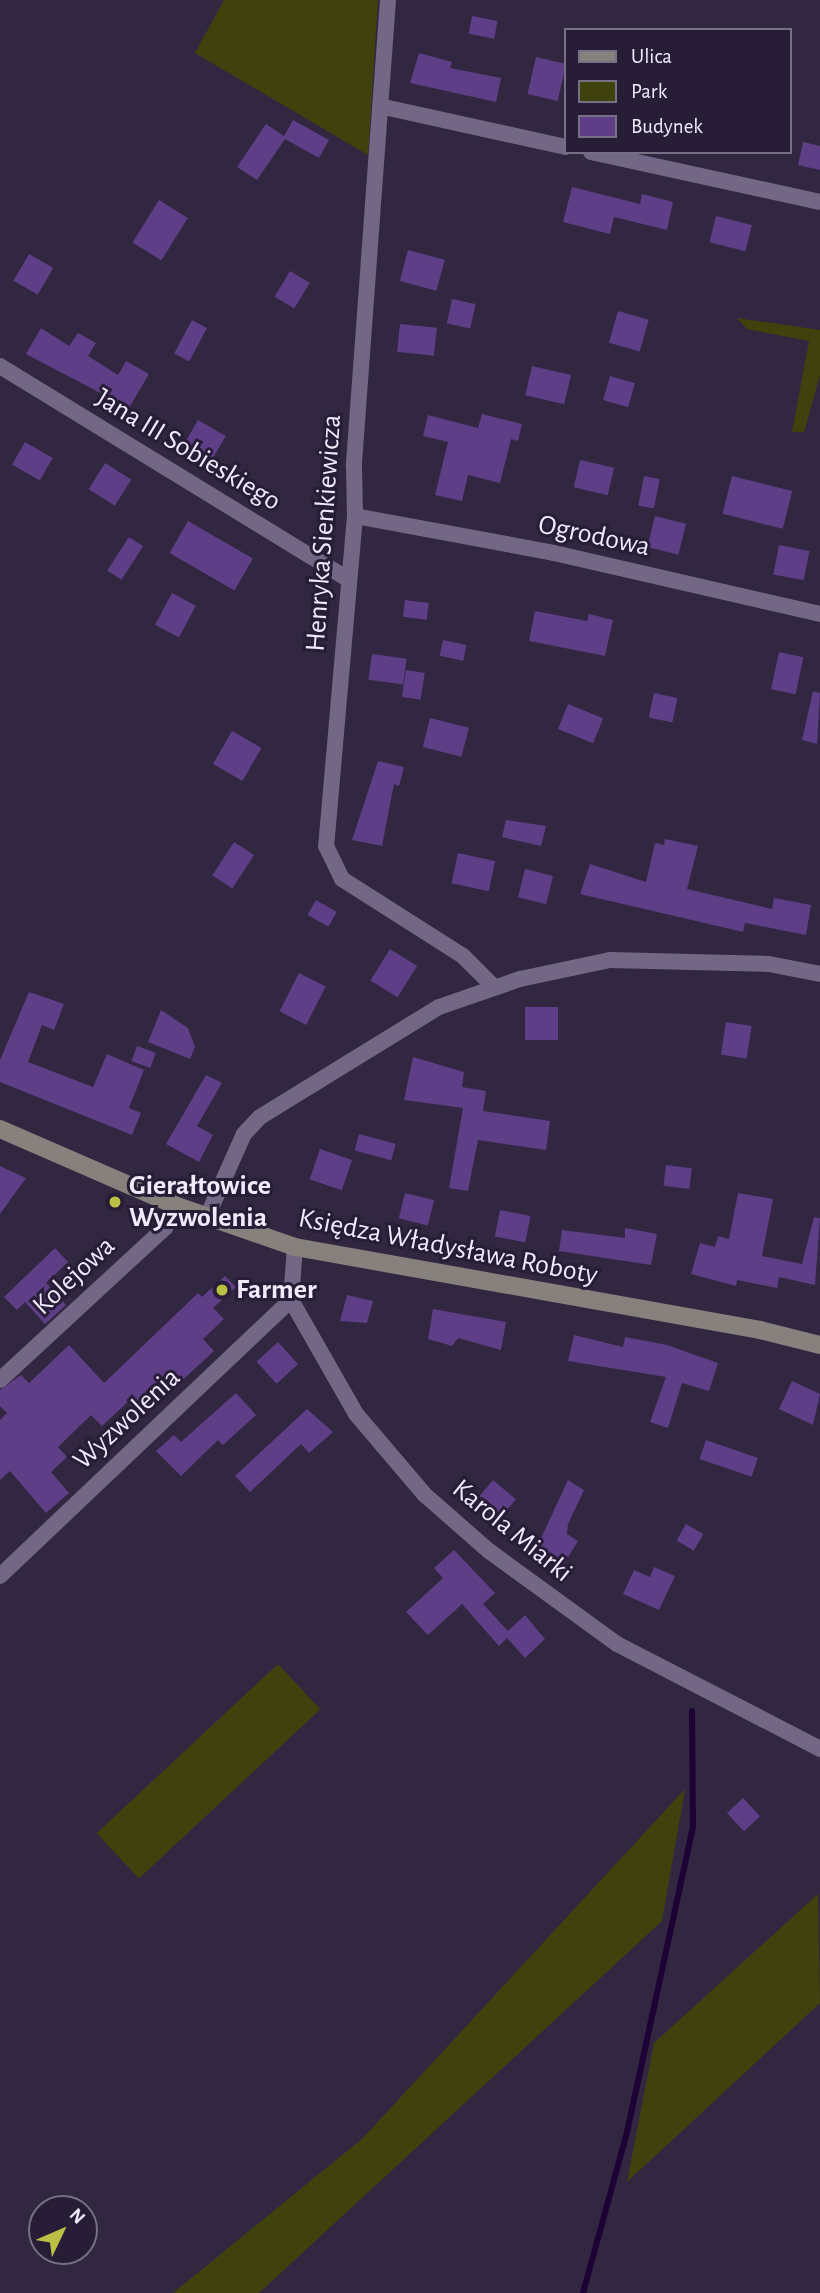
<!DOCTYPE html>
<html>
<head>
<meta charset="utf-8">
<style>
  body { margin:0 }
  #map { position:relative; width:820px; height:2293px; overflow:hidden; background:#312740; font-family:"Alegreya Sans",sans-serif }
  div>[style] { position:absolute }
  .green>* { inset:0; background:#40420e; transform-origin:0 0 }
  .stream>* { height:6px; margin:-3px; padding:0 3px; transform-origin:3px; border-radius:3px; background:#1d0236 }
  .building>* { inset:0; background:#5e3e87; transform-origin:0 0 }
  .minor>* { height:16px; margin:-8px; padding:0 8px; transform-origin:8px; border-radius:8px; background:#726785 }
  .secondary>* { height:18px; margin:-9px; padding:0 9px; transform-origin:9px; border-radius:9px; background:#87817e }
  .dots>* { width:19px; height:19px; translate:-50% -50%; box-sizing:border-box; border:4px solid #271d36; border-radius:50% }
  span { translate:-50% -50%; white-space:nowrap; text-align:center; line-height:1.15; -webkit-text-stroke:6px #271d36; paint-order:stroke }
  .street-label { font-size:28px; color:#f0eafb }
  .poi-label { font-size:28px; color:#f0eafb; font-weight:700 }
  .left { translate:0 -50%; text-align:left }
  .legend { position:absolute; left:564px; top:28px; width:228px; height:126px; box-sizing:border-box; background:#271d36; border:2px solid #776f85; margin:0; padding:9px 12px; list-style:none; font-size:21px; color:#f0eafb }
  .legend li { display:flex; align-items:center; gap:14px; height:35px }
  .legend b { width:35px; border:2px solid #776f85 }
  .north { position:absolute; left:28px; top:2195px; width:70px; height:70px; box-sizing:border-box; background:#271d36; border:2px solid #776f85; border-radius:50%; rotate:46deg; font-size:19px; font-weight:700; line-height:28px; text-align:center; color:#f0eafb }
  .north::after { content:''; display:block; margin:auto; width:24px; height:32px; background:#bbc045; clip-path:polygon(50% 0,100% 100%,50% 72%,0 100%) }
</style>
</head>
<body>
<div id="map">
  <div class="green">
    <i style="clip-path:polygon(224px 0,378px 0,368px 155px,195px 53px)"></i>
    <i style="clip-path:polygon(737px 318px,820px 330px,820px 375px,804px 432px,792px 432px,809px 341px,747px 329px)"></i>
    <i style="left:278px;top:1664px;width:62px;height:248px;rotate:47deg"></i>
    <i style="clip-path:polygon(685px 1789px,662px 1921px,259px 2293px,173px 2293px,363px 2138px)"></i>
    <i style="clip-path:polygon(818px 1894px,820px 2003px,627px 2182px,654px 2043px)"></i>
  </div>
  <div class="stream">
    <i style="left:583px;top:2293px;width:167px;rotate:-74.7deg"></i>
    <i style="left:627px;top:2132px;width:313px;rotate:-77.8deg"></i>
    <i style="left:693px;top:1826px;width:115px;rotate:-90.5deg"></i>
  </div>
  <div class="building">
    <i style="left:472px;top:16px;width:26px;height:18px;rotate:11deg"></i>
    <i style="clip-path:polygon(419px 53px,452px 62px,450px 68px,501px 78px,496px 102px,410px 83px)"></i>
    <i style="left:536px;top:57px;width:31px;height:38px;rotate:13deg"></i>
    <i style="clip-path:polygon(293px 120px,329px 140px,319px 158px,285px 139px,257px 180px,237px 167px,266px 124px,284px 136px)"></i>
    <i style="clip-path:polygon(803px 142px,820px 146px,820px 170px,798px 165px)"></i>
    <i style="clip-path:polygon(572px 187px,640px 204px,642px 194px,673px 202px,667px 230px,614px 217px,610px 234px,563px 222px)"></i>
    <i style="left:159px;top:200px;width:34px;height:50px;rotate:32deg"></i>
    <i style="left:716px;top:216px;width:37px;height:27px;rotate:14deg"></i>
    <i style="left:408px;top:250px;width:38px;height:32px;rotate:15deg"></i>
    <i style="left:29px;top:254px;width:28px;height:31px;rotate:30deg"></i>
    <i style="left:290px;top:271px;width:23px;height:30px;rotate:31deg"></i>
    <i style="left:452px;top:299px;width:24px;height:25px;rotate:12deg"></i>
    <i style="left:618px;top:311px;width:32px;height:33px;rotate:16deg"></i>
    <i style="left:192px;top:320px;width:17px;height:38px;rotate:28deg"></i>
    <i style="left:400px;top:324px;width:37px;height:28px;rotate:6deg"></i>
    <i style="clip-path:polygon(41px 328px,69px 346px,78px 333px,96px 343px,88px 356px,118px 375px,126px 361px,149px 374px,129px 408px,26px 354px)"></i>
    <i style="left:532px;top:366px;width:40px;height:30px;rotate:13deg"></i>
    <i style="left:610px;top:376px;width:26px;height:25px;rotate:16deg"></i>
    <i style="clip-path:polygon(482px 414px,522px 424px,518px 441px,511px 439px,500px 483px,468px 475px,462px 501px,435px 495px,448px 442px,423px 436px,428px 415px,478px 428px)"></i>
    <i style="left:198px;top:420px;width:32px;height:30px;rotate:30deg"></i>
    <i style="left:25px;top:442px;width:32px;height:26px;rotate:30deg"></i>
    <i style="left:580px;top:460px;width:35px;height:28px;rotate:13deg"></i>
    <i style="left:105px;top:463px;width:31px;height:31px;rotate:32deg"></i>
    <i style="left:644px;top:476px;width:16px;height:30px;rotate:11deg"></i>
    <i style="left:732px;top:476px;width:62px;height:39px;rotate:14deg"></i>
    <i style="left:655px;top:516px;width:32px;height:32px;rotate:14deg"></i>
    <i style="left:188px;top:521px;width:75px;height:37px;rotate:30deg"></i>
    <i style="left:129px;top:537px;width:17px;height:40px;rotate:33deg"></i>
    <i style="left:779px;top:545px;width:31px;height:30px;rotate:11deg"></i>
    <i style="left:172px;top:593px;width:27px;height:36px;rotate:28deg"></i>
    <i style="left:405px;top:600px;width:24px;height:17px;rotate:7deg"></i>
    <i style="clip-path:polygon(535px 611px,587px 621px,589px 614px,613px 620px,605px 656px,529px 641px)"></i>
    <i style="left:443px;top:640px;width:24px;height:16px;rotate:12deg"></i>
    <i style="left:779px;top:652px;width:25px;height:38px;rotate:12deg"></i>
    <i style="left:372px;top:654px;width:35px;height:26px;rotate:8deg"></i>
    <i style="left:406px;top:670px;width:19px;height:27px;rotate:9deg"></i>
    <i style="clip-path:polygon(813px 691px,820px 693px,817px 744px,802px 740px)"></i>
    <i style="left:654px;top:693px;width:24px;height:25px;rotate:12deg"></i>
    <i style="left:568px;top:704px;width:38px;height:27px;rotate:22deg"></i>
    <i style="left:430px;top:718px;width:40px;height:30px;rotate:14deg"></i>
    <i style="left:232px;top:731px;width:34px;height:38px;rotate:30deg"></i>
    <i style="clip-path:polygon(378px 761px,404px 767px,399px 786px,394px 784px,382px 846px,352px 840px)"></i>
    <i style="clip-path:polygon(506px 820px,546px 826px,541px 846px,502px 837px)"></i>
    <i style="clip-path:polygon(665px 839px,698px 846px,687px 889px,772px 909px,774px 898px,811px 905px,806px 935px,745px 923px,743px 932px,580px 894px,590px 864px,646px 882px,655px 843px,664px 845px)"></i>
    <i style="left:234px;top:842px;width:24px;height:40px;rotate:33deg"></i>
    <i style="left:458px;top:853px;width:38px;height:31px;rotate:12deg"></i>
    <i style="left:525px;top:869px;width:29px;height:29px;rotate:14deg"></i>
    <i style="left:316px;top:900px;width:24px;height:17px;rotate:30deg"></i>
    <i style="left:390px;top:949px;width:32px;height:37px;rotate:32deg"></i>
    <i style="left:299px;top:973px;width:30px;height:43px;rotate:27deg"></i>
    <i style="clip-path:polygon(29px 992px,64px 1004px,54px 1030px,42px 1025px,28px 1062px,93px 1087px,107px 1054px,144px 1070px,129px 1108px,141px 1113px,132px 1135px,0 1082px,0 1060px)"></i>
    <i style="left:525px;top:1007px;width:33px;height:33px"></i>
    <i style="clip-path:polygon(161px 1010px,188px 1028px,195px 1047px,190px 1059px,148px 1042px)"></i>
    <i style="left:726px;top:1022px;width:26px;height:33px;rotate:9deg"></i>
    <i style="left:137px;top:1046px;width:20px;height:16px;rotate:20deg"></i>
    <i style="clip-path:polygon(413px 1057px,464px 1072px,462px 1087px,486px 1091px,483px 1111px,550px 1121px,546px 1150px,478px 1140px,468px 1191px,449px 1188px,463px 1108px,404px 1100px)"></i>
    <i style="clip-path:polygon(206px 1075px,222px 1083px,197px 1126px,213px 1135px,199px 1162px,166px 1144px)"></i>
    <i style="left:359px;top:1134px;width:38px;height:17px;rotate:15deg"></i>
    <i style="left:320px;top:1149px;width:34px;height:32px;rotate:19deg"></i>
    <i style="left:666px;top:1165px;width:26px;height:21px;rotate:7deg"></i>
    <i style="clip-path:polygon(0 1166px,26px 1178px,0 1214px)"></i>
    <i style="left:405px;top:1193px;width:30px;height:26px;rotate:14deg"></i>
    <i style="clip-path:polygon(738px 1193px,773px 1199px,762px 1256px,802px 1264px,814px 1217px,820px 1218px,815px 1285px,779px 1277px,777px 1288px,737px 1280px,736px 1286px,691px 1274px,700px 1243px,715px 1247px,718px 1236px,729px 1239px)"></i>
    <i style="left:500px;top:1210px;width:31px;height:27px;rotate:11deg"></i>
    <i style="clip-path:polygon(625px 1228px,657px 1234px,651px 1265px,559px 1251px,562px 1230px,625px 1238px)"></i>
    <i style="clip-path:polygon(55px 1248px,68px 1262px,46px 1283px,66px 1305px,45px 1324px,25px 1302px,17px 1310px,4px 1297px)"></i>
    <i style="clip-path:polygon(225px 1276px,236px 1287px,213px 1308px,224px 1319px,203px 1339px,214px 1351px,147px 1413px,132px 1398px,102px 1426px,91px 1415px,58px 1447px,67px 1457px,51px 1472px,69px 1493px,46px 1513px,10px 1471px,0 1480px,0 1420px,7px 1413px,0 1406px,0 1390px,21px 1375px,29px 1383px,69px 1345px,104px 1383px,198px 1293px,202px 1297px)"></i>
    <i style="clip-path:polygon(347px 1295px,373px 1301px,367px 1323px,340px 1321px)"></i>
    <i style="clip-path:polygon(433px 1309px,506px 1322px,501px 1350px,458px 1338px,452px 1346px,428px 1339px)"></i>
    <i style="clip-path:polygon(574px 1335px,623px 1347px,625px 1337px,667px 1345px,718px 1363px,709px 1391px,682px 1383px,668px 1428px,650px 1422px,666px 1377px,568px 1361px)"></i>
    <i style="left:278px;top:1342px;width:30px;height:29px;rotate:48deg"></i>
    <i style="clip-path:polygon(792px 1381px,820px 1394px,813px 1425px,779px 1409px)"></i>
    <i style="clip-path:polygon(236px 1393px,256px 1415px,223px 1445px,218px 1440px,181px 1476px,156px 1451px,174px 1435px,181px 1442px)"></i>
    <i style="clip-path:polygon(307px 1409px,333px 1432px,309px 1453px,301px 1444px,250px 1492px,235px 1476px)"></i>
    <i style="left:706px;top:1440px;width:55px;height:20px;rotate:19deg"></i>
    <i style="left:493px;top:1480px;width:30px;height:28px;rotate:40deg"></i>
    <i style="clip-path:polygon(568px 1480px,584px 1490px,568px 1524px,567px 1534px,578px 1541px,563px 1566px,536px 1549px)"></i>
    <i style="left:686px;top:1524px;width:20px;height:19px;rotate:30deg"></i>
    <i style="clip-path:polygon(454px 1550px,495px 1593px,483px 1604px,508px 1631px,525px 1615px,545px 1639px,525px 1658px,507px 1638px,499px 1646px,462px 1604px,428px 1635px,406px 1612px,443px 1578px,434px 1568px)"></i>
    <i style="clip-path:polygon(654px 1567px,675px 1576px,659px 1610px,623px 1594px,634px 1570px,650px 1577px)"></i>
    <i style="left:743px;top:1798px;width:25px;height:22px;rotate:47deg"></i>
  </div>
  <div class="minor">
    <i style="left:388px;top:0;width:468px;rotate:94.2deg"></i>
    <i style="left:354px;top:467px;width:49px;rotate:88.8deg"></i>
    <i style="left:355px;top:516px;width:331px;rotate:95deg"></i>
    <i style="left:326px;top:846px;width:37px;rotate:64deg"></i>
    <i style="left:342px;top:879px;width:143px;rotate:32.5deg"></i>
    <i style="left:463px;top:956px;width:44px;rotate:45deg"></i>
    <i style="left:384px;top:107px;width:186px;rotate:12.4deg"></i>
    <i style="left:591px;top:152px;width:234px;rotate:12.3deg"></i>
    <i style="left:0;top:366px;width:408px;rotate:31.5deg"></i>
    <i style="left:355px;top:516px;width:202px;rotate:10.5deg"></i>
    <i style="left:554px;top:553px;width:273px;rotate:12.9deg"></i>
    <i style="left:207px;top:1217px;width:91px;rotate:-66deg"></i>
    <i style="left:244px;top:1134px;width:23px;rotate:-47deg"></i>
    <i style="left:260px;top:1117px;width:210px;rotate:-31.6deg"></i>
    <i style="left:439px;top:1007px;width:86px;rotate:-19.1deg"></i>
    <i style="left:520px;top:979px;width:92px;rotate:-11.9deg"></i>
    <i style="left:610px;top:960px;width:159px;rotate:1.4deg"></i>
    <i style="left:769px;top:964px;width:52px;rotate:11.1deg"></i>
    <i style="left:295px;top:1247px;width:53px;rotate:94.3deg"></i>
    <i style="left:291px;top:1300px;width:131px;rotate:60.3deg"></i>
    <i style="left:356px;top:1414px;width:106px;rotate:49.6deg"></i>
    <i style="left:425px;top:1495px;width:85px;rotate:41.2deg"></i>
    <i style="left:489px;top:1551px;width:158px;rotate:36deg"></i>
    <i style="left:617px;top:1644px;width:229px;rotate:27.3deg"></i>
    <i style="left:0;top:1380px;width:224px;rotate:-42.7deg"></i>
    <i style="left:165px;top:1228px;width:25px;rotate:-61deg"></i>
    <i style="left:0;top:1576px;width:401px;rotate:-43.5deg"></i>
  </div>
  <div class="secondary">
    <i style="left:0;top:1129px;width:193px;rotate:23.5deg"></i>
    <i style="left:177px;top:1206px;width:125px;rotate:19.2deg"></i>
    <i style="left:295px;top:1247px;width:472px;rotate:10.1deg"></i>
    <i style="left:760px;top:1330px;width:62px;rotate:14deg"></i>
  </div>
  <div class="dots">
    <i style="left:115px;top:1202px;background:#bbc045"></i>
    <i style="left:222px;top:1290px;background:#bbc045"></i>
  </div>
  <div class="street-label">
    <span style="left:188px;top:450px;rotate:31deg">Jana III Sobieskiego</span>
    <span style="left:324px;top:533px;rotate:-86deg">Henryka Sienkiewicza</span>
    <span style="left:594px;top:536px;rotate:12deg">Ogrodowa</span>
    <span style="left:448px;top:1247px;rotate:11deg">Księdza Władysława Roboty</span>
    <span style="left:74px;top:1276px;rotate:-43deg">Kolejowa</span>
    <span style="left:127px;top:1419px;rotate:-43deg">Wyzwolenia</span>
    <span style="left:512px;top:1531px;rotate:39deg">Karola Miarki</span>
  </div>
  <div class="poi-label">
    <span class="left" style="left:129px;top:1202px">Gierałtowice<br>Wyzwolenia</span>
    <span class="left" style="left:236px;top:1290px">Farmer</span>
  </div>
  <ul class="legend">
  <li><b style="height:9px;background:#87817e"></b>Ulica</li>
  <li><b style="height:19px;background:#40420e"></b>Park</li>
  <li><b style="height:19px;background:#5e3e87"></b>Budynek</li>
  </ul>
  <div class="north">N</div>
</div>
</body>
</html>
